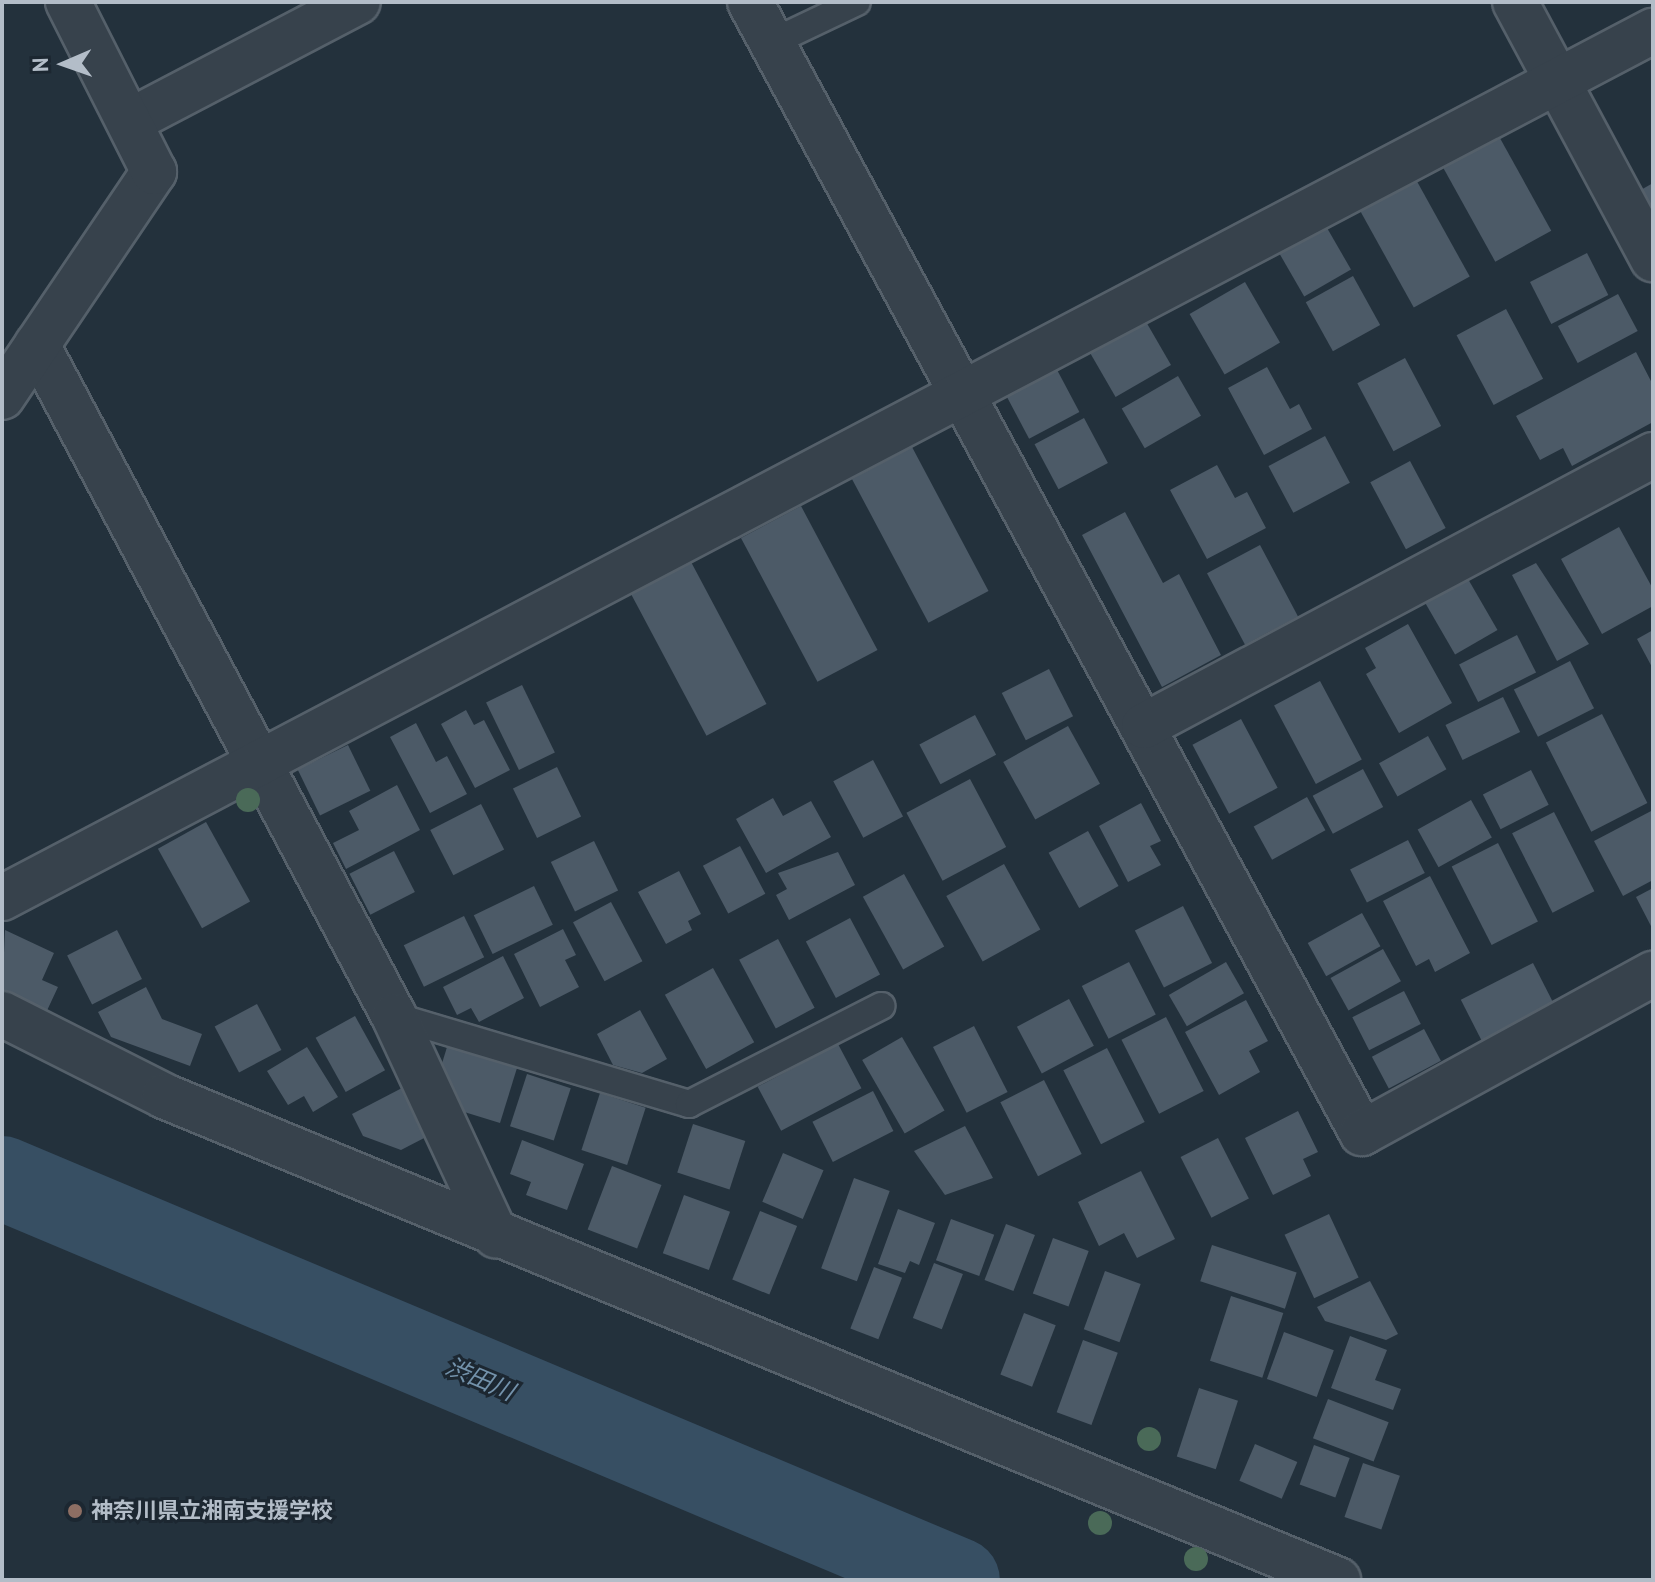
<!DOCTYPE html>
<html>
<head>
<meta charset="utf-8">
<style>
  body { margin:0 }
  #map { position:relative; width:1655px; height:1582px; overflow:hidden; background:#23313c; font-family:"PT Sans","Noto Sans JP",sans-serif }
  div>[style] { position:absolute }
  .river>* { height:84px; margin:-42px; padding:0 42px; transform-origin:42px; border-radius:42px; background:#374f63 }
  .building>* { inset:0; background:#4c5a67; transform-origin:0 0 }
  .roads { filter:drop-shadow(2px 0 #55606a) drop-shadow(-2px 0 #55606a) drop-shadow(0 2px #55606a) drop-shadow(0 -2px #55606a) }
  .service>* { height:26px; margin:-13px; padding:0 13px; transform-origin:13px; border-radius:13px; background:#37424c }
  .minor>* { height:44px; margin:-22px; padding:0 22px; transform-origin:22px; border-radius:22px; background:#37424c }
  .trees>* { width:24px; height:24px; margin:-12px; border-radius:50%; background:#4a6a58 }
  .dots>* { width:22px; height:22px; translate:-50% -50%; box-sizing:border-box; border:4px solid #1c2731; border-radius:50% }
  span { translate:-50% -50%; white-space:nowrap; text-align:center; line-height:1.15; -webkit-text-stroke:6px #1c2731; paint-order:stroke }
  .poi-label { font-size:22px; color:#b3bdc8; font-weight:700 }
  .left { translate:0 -50%; text-align:left }
  .water-label { font-size:24px; color:#7392ab; font-style:italic }
  .frame { position:absolute; inset:0; border:4px solid #b3bdc8; pointer-events:none }
  .north { position:absolute; left:24px; top:24px; width:80px; height:80px; -webkit-text-stroke:6px #1c2731; paint-order:stroke; rotate:268deg; font-size:22px; font-weight:700; line-height:32px; text-align:center; color:#b3bdc8 }
  .north::after { content:''; display:block; margin:auto; width:28px; height:36px; background:#b3bdc8; clip-path:polygon(50% 0,100% 100%,50% 72%,0 100%) }
</style>
</head>
<body>
<div id="map">
  <div class="river">
    <i style="left:2px;top:1178px;width:1037px;rotate:22.81deg"></i>
  </div>
  <div class="building">
    <i style="left:1496px;top:131px;width:114px;height:64px;rotate:61deg"></i>
    <i style="left:1414px;top:176px;width:115px;height:64px;rotate:61deg"></i>
    <i style="clip-path:polygon(1653px 183px,1653px 218px,1639px 191px)"></i>
    <i style="left:1323px;top:221px;width:56px;height:54px;rotate:60deg"></i>
    <i style="left:1587px;top:253px;width:47px;height:64px;rotate:63deg"></i>
    <i style="left:1353px;top:276px;width:56px;height:54px;rotate:61deg"></i>
    <i style="left:1245px;top:282px;width:70px;height:64px;rotate:60deg"></i>
    <i style="left:1618px;top:294px;width:42px;height:68px;rotate:62deg"></i>
    <i style="left:1506px;top:309px;width:79px;height:56px;rotate:62deg"></i>
    <i style="left:1145px;top:320px;width:52px;height:64px;rotate:60deg"></i>
    <i style="clip-path:polygon(1636px 352px,1653px 385px,1653px 422px,1572px 466px,1563px 448px,1540px 460px,1516px 416px)"></i>
    <i style="left:1405px;top:358px;width:77px;height:54px;rotate:62deg"></i>
    <i style="left:1055px;top:366px;width:52px;height:57px;rotate:62deg"></i>
    <i style="clip-path:polygon(1267px 367px,1290px 409px,1299px 404px,1312px 429px,1264px 455px,1228px 388px)"></i>
    <i style="left:1178px;top:376px;width:46px;height:65px;rotate:60deg"></i>
    <i style="left:1084px;top:418px;width:51px;height:56px;rotate:62deg"></i>
    <i style="left:1325px;top:436px;width:53px;height:64px;rotate:62deg"></i>
    <i style="left:912px;top:447px;width:163px;height:68px;rotate:62deg"></i>
    <i style="left:1410px;top:461px;width:76px;height:45px;rotate:62deg"></i>
    <i style="clip-path:polygon(1217px 465px,1235px 498px,1247px 492px,1266px 528px,1207px 559px,1170px 490px)"></i>
    <i style="left:801px;top:506px;width:163px;height:68px;rotate:62deg"></i>
    <i style="clip-path:polygon(1125px 512px,1163px 583px,1179px 574px,1221px 655px,1162px 687px,1082px 535px)"></i>
    <i style="clip-path:polygon(1619px 527px,1653px 589px,1653px 606px,1602px 634px,1561px 559px)"></i>
    <i style="left:1260px;top:545px;width:81px;height:60px;rotate:62deg"></i>
    <i style="left:690px;top:560px;width:163px;height:68px;rotate:62deg"></i>
    <i style="clip-path:polygon(1536px 563px,1589px 644px,1557px 661px,1512px 575px)"></i>
    <i style="left:1468px;top:579px;width:59px;height:49px;rotate:60deg"></i>
    <i style="clip-path:polygon(1408px 624px,1452px 703px,1399px 733px,1366px 674px,1376px 668px,1365px 648px)"></i>
    <i style="clip-path:polygon(1653px 630px,1653px 669px,1637px 639px)"></i>
    <i style="left:1517px;top:635px;width:42px;height:65px;rotate:63deg"></i>
    <i style="left:1570px;top:661px;width:53px;height:63px;rotate:63deg"></i>
    <i style="left:1049px;top:669px;width:53px;height:53px;rotate:63deg"></i>
    <i style="left:1320px;top:681px;width:89px;height:52px;rotate:62deg"></i>
    <i style="left:522px;top:685px;width:75px;height:40px;rotate:64deg"></i>
    <i style="left:1503px;top:697px;width:39px;height:64px;rotate:64deg"></i>
    <i style="clip-path:polygon(466px 710px,474px 725px,484px 720px,510px 770px,475px 788px,441px 724px)"></i>
    <i style="left:1602px;top:714px;width:100px;height:63px;rotate:63deg"></i>
    <i style="left:975px;top:715px;width:45px;height:63px;rotate:62deg"></i>
    <i style="left:1241px;top:719px;width:78px;height:55px;rotate:62deg"></i>
    <i style="clip-path:polygon(416px 723px,436px 762px,447px 756px,467px 794px,430px 813px,390px 737px)"></i>
    <i style="left:1068px;top:726px;width:66px;height:74px;rotate:61deg"></i>
    <i style="left:1428px;top:736px;width:38px;height:56px;rotate:61deg"></i>
    <i style="left:348px;top:745px;width:51px;height:56px;rotate:64deg"></i>
    <i style="left:873px;top:760px;width:64px;height:45px;rotate:62deg"></i>
    <i style="left:557px;top:767px;width:55px;height:49px;rotate:64deg"></i>
    <i style="left:1363px;top:769px;width:43px;height:57px;rotate:62deg"></i>
    <i style="left:1531px;top:770px;width:39px;height:54px;rotate:63deg"></i>
    <i style="left:970px;top:779px;width:77px;height:72px;rotate:62deg"></i>
    <i style="clip-path:polygon(397px 785px,420px 830px,346px 869px,333px 843px,359px 830px,349px 811px)"></i>
    <i style="left:1307px;top:797px;width:38px;height:61px;rotate:61deg"></i>
    <i style="clip-path:polygon(773px 798px,783px 816px,811px 801px,831px 837px,766px 873px,736px 819px)"></i>
    <i style="left:1471px;top:800px;width:43px;height:61px;rotate:61deg"></i>
    <i style="clip-path:polygon(1141px 803px,1161px 841px,1150px 846px,1161px 865px,1128px 882px,1099px 826px)"></i>
    <i style="left:481px;top:804px;width:51px;height:57px;rotate:63deg"></i>
    <i style="clip-path:polygon(1653px 810px,1653px 880px,1623px 896px,1594px 841px)"></i>
    <i style="left:1554px;top:812px;width:89px;height:47px;rotate:63deg"></i>
    <i style="left:206px;top:822px;width:91px;height:55px;rotate:61deg"></i>
    <i style="left:1088px;top:831px;width:63px;height:45px;rotate:61deg"></i>
    <i style="left:1408px;top:840px;width:37px;height:65px;rotate:63deg"></i>
    <i style="left:594px;top:841px;width:55px;height:48px;rotate:64deg"></i>
    <i style="left:1498px;top:843px;width:88px;height:52px;rotate:63deg"></i>
    <i style="left:740px;top:846px;width:54px;height:42px;rotate:62deg"></i>
    <i style="left:394px;top:851px;width:46px;height:50px;rotate:63deg"></i>
    <i style="clip-path:polygon(838px 852px,855px 885px,789px 920px,776px 895px,787px 889px,778px 873px)"></i>
    <i style="left:1004px;top:864px;width:75px;height:66px;rotate:61deg"></i>
    <i style="clip-path:polygon(679px 871px,701px 914px,688px 921px,692px 930px,666px 944px,638px 892px)"></i>
    <i style="left:904px;top:874px;width:83px;height:47px;rotate:61deg"></i>
    <i style="clip-path:polygon(1430px 876px,1470px 953px,1435px 972px,1429px 959px,1416px 966px,1383px 901px)"></i>
    <i style="left:534px;top:886px;width:43px;height:67px;rotate:64deg"></i>
    <i style="clip-path:polygon(1653px 888px,1653px 930px,1636px 897px)"></i>
    <i style="left:611px;top:902px;width:67px;height:43px;rotate:62deg"></i>
    <i style="left:1183px;top:906px;width:64px;height:54px;rotate:63deg"></i>
    <i style="left:1362px;top:913px;width:38px;height:62px;rotate:61deg"></i>
    <i style="left:464px;top:916px;width:46px;height:67px;rotate:64deg"></i>
    <i style="left:850px;top:918px;width:64px;height:50px;rotate:62deg"></i>
    <i style="clip-path:polygon(563px 929px,576px 955px,565px 960px,579px 987px,540px 1007px,514px 954px)"></i>
    <i style="clip-path:polygon(5px 930px,54px 953px,42px 980px,58px 987px,44px 1017px,2px 998px)"></i>
    <i style="left:117px;top:930px;width:55px;height:56px;rotate:63deg"></i>
    <i style="left:778px;top:939px;width:78px;height:44px;rotate:62deg"></i>
    <i style="left:1383px;top:949px;width:37px;height:60px;rotate:61deg"></i>
    <i style="clip-path:polygon(503px 956px,524px 998px,479px 1022px,471px 1008px,457px 1015px,443px 987px)"></i>
    <i style="left:1129px;top:962px;width:59px;height:53px;rotate:63deg"></i>
    <i style="left:1226px;top:962px;width:36px;height:66px;rotate:60deg"></i>
    <i style="left:1533px;top:963px;width:46px;height:81px;rotate:63deg"></i>
    <i style="left:713px;top:968px;width:85px;height:55px;rotate:61deg"></i>
    <i style="clip-path:polygon(146px 987px,162px 1019px,202px 1034px,190px 1066px,111px 1037px,98px 1012px)"></i>
    <i style="left:1404px;top:991px;width:37px;height:58px;rotate:63deg"></i>
    <i style="left:1069px;top:999px;width:53px;height:59px;rotate:62deg"></i>
    <i style="clip-path:polygon(1246px 1000px,1268px 1041px,1249px 1051px,1260px 1072px,1219px 1095px,1185px 1032px)"></i>
    <i style="left:257px;top:1004px;width:52px;height:48px;rotate:62deg"></i>
    <i style="clip-path:polygon(640px 1010px,667px 1059px,642px 1073px,613px 1065px,597px 1034px)"></i>
    <i style="left:355px;top:1016px;width:62px;height:45px;rotate:61deg"></i>
    <i style="left:1166px;top:1017px;width:83px;height:50px;rotate:63deg"></i>
    <i style="left:974px;top:1026px;width:74px;height:46px;rotate:63deg"></i>
    <i style="left:1424px;top:1029px;width:36px;height:59px;rotate:62deg"></i>
    <i style="left:902px;top:1037px;width:85px;height:46px;rotate:60deg"></i>
    <i style="left:838px;top:1044px;width:50px;height:91px;rotate:62deg"></i>
    <i style="clip-path:polygon(307px 1047px,338px 1097px,313px 1112px,304px 1096px,288px 1105px,267px 1071px)"></i>
    <i style="clip-path:polygon(447px 1047px,517px 1068px,500px 1123px,461px 1111px,440px 1070px)"></i>
    <i style="left:1107px;top:1048px;width:83px;height:49px;rotate:63deg"></i>
    <i style="left:527px;top:1074px;width:46px;height:55px;rotate:18deg"></i>
    <i style="left:1044px;top:1080px;width:83px;height:49px;rotate:63deg"></i>
    <i style="clip-path:polygon(402px 1088px,428px 1136px,401px 1150px,363px 1136px,352px 1114px)"></i>
    <i style="left:873px;top:1091px;width:45px;height:68px;rotate:63deg"></i>
    <i style="left:600px;top:1093px;width:48px;height:60px;rotate:18deg"></i>
    <i style="clip-path:polygon(1298px 1111px,1318px 1152px,1303px 1159px,1311px 1176px,1273px 1195px,1245px 1138px)"></i>
    <i style="left:693px;top:1124px;width:55px;height:51px;rotate:18deg"></i>
    <i style="clip-path:polygon(965px 1126px,993px 1178px,945px 1195px,914px 1151px)"></i>
    <i style="left:1218px;top:1138px;width:68px;height:42px;rotate:63deg"></i>
    <i style="clip-path:polygon(522px 1140px,584px 1164px,567px 1210px,526px 1195px,531px 1182px,510px 1174px)"></i>
    <i style="left:783px;top:1153px;width:44px;height:53px;rotate:23deg"></i>
    <i style="left:612px;top:1166px;width:53px;height:68px;rotate:21deg"></i>
    <i style="clip-path:polygon(1141px 1171px,1175px 1239px,1137px 1258px,1124px 1233px,1099px 1246px,1078px 1202px)"></i>
    <i style="left:854px;top:1178px;width:38px;height:96px;rotate:20deg"></i>
    <i style="left:684px;top:1195px;width:49px;height:62px;rotate:20deg"></i>
    <i style="clip-path:polygon(898px 1209px,935px 1223px,919px 1265px,910px 1261px,905px 1273px,878px 1264px)"></i>
    <i style="left:760px;top:1211px;width:40px;height:74px;rotate:22deg"></i>
    <i style="left:1329px;top:1214px;width:70px;height:49px;rotate:65deg"></i>
    <i style="left:951px;top:1219px;width:46px;height:44px;rotate:20deg"></i>
    <i style="left:1006px;top:1224px;width:31px;height:60px;rotate:21deg"></i>
    <i style="left:1053px;top:1238px;width:38px;height:59px;rotate:20deg"></i>
    <i style="left:1212px;top:1245px;width:89px;height:38px;rotate:18deg"></i>
    <i style="left:934px;top:1263px;width:31px;height:59px;rotate:21deg"></i>
    <i style="left:874px;top:1267px;width:30px;height:66px;rotate:21deg"></i>
    <i style="left:1105px;top:1271px;width:38px;height:62px;rotate:20deg"></i>
    <i style="clip-path:polygon(1370px 1281px,1398px 1334px,1386px 1340px,1325px 1321px,1317px 1307px)"></i>
    <i style="left:1231px;top:1296px;width:55px;height:68px;rotate:18deg"></i>
    <i style="left:1024px;top:1313px;width:34px;height:66px;rotate:21deg"></i>
    <i style="left:1284px;top:1332px;width:53px;height:50px;rotate:20deg"></i>
    <i style="clip-path:polygon(1350px 1336px,1387px 1350px,1375px 1380px,1401px 1389px,1393px 1410px,1331px 1388px)"></i>
    <i style="left:1083px;top:1340px;width:37px;height:77px;rotate:20deg"></i>
    <i style="left:1199px;top:1388px;width:41px;height:72px;rotate:18deg"></i>
    <i style="left:1328px;top:1399px;width:65px;height:42px;rotate:21deg"></i>
    <i style="left:1255px;top:1444px;width:46px;height:40px;rotate:23deg"></i>
    <i style="left:1314px;top:1445px;width:38px;height:42px;rotate:20deg"></i>
    <i style="left:1363px;top:1463px;width:39px;height:57px;rotate:19deg"></i>
  </div>
  <div class="roads">
    <div class="service">
      <i style="left:771px;top:43px;width:95px;rotate:-25.5deg"></i>
      <i style="left:394px;top:1016px;width:308px;rotate:16.6deg"></i>
      <i style="left:689px;top:1104px;width:216px;rotate:-27deg"></i>
    </div>
    <div class="minor">
      <i style="left:750px;top:2px;width:1286px;rotate:61.58deg"></i>
      <i style="left:1362px;top:1133px;width:332px;rotate:-28.7deg"></i>
      <i style="left:1515px;top:2px;width:292px;rotate:61.8deg"></i>
      <i style="left:130px;top:121px;width:257px;rotate:-27.6deg"></i>
      <i style="left:37px;top:345px;width:760px;rotate:61.99deg"></i>
      <i style="left:394px;top:1016px;width:242px;rotate:65.1deg"></i>
      <i style="left:2px;top:397px;width:272px;rotate:-56deg"></i>
      <i style="left:154px;top:172px;width:191px;rotate:-116.8deg"></i>
      <i style="left:1144px;top:726px;width:577px;rotate:-28.03deg"></i>
      <i style="left:2px;top:898px;width:1865px;rotate:-27.71deg"></i>
      <i style="left:2px;top:1014px;width:182px;rotate:26.8deg"></i>
      <i style="left:164px;top:1096px;width:1270px;rotate:22.4deg"></i>
    </div>
  </div>
  <div class="trees">
    <i style="left:248px;top:800px"></i>
    <i style="left:1149px;top:1439px"></i>
    <i style="left:1100px;top:1523px"></i>
    <i style="left:1196px;top:1559px"></i>
  </div>
  <div class="dots">
    <i style="left:75px;top:1511px;background:#8d6e63"></i>
  </div>
  <div class="poi-label">
    <span class="left" style="left:91px;top:1511px">神奈川県立湘南支援学校</span>
  </div>
  <div class="water-label">
    <span style="left:480px;top:1379px;rotate:23deg">渋田川</span>
  </div>
  <div class="frame"></div>
  <div class="north">N</div>
</div>
</body>
</html>
